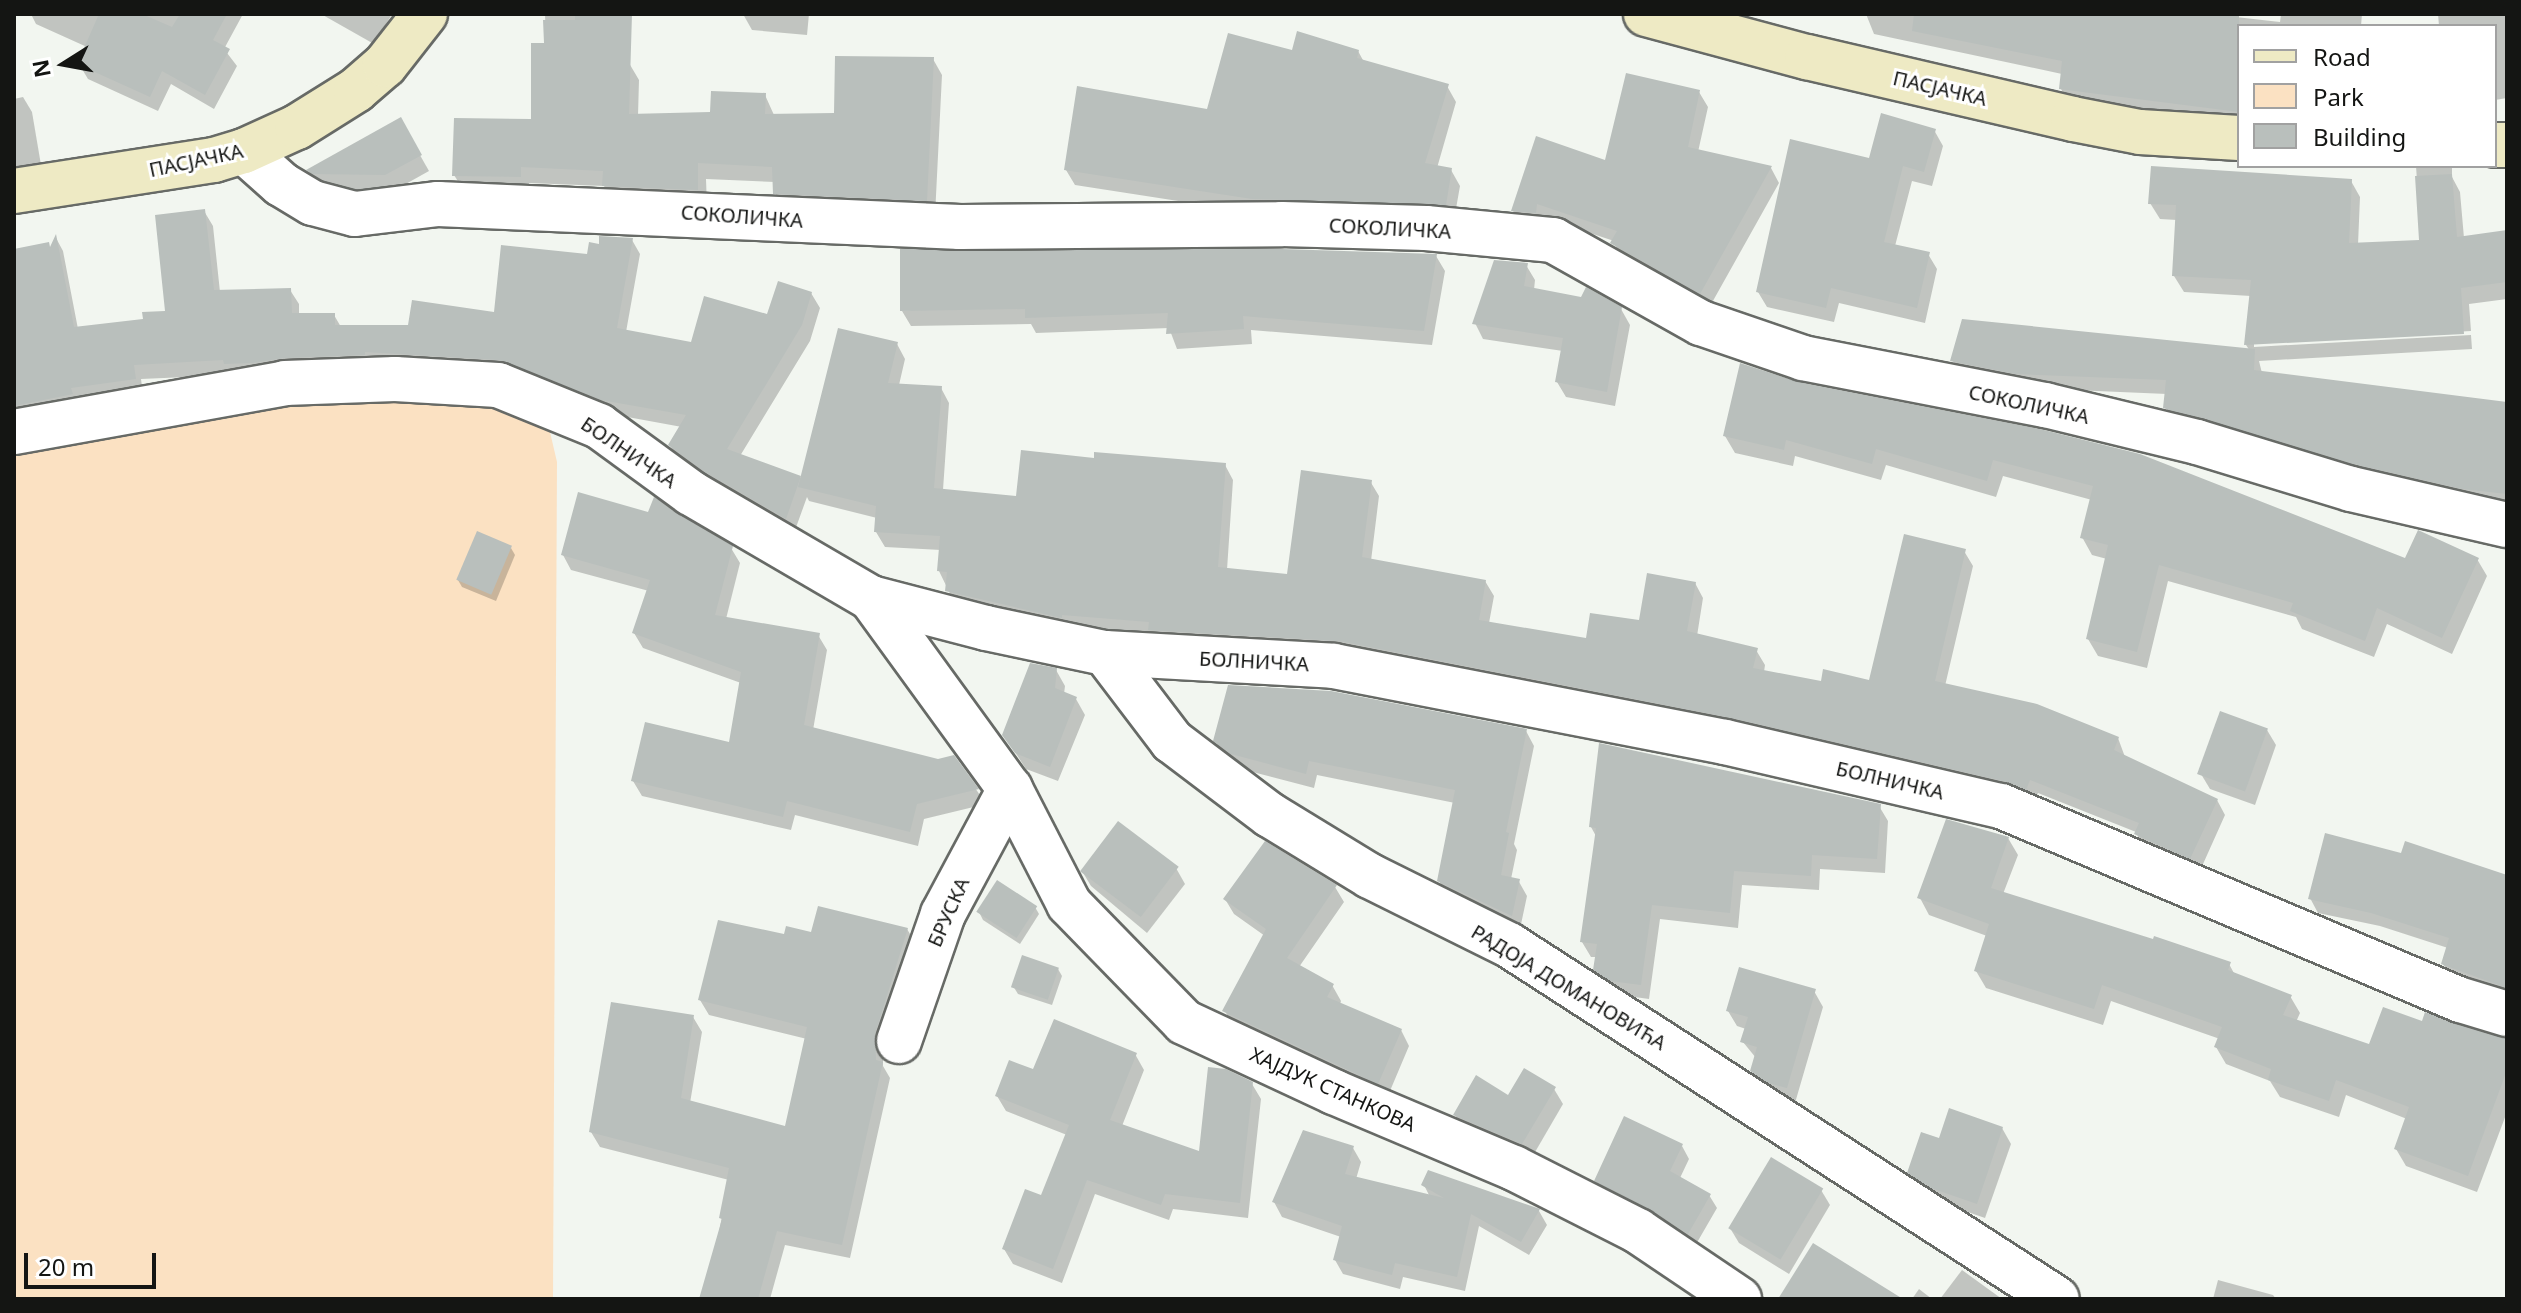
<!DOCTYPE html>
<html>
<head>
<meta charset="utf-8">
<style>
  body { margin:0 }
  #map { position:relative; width:2521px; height:1313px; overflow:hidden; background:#f2f6f0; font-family:"Noto Sans",sans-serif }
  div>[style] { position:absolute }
  .green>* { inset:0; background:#fbe1c2 }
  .shadow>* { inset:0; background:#0003 }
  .building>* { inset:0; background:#b9bfbc; transform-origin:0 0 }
  .roads { filter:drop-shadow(2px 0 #676a66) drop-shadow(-2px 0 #676a66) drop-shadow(0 2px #676a66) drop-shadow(0 -2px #676a66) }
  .street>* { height:44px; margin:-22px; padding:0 22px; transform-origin:22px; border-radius:22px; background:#fff }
  .secondary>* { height:44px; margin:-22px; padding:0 22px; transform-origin:22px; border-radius:22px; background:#eeeac4 }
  span { translate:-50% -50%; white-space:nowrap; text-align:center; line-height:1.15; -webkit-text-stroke:6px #fff; paint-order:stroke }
  .street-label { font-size:20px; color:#141513 }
  .frame { position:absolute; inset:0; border:16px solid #141513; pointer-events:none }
  .legend { position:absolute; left:2237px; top:24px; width:260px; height:144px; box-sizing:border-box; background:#fff; border:2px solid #a1a1a1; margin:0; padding:10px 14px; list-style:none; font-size:24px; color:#141513 }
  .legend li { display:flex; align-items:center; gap:16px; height:40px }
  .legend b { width:40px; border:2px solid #a1a1a1 }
  .north { position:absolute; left:24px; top:24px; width:80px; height:80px; -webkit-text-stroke:6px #fff; paint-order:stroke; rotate:259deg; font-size:22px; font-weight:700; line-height:32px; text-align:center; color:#141513 }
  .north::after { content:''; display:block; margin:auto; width:28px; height:36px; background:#141513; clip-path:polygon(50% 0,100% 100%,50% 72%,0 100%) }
  .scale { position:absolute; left:24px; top:1253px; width:132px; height:36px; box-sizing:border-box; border:4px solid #141513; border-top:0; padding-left:10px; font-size:24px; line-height:28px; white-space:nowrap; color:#141513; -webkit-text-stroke:6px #fff; paint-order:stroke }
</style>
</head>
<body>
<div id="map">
  <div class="green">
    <i style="clip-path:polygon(285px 383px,543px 402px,557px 462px,553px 1299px,14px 1299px,14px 432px)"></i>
  </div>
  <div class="shadow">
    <i style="clip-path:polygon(31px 14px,243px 14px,224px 49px,237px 66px,214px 109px,171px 84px,158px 111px,88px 79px,79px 64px,87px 47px,36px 24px)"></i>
    <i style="clip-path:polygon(321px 14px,392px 14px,374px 44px)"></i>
    <i style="clip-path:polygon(545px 14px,622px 14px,629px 63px,639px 80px,638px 116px,712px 114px,765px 95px,774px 115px,836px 115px,933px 59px,942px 75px,935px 216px,784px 210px,775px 193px,775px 182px,706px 179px,707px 206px,614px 202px,604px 186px,529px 183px,529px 192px,464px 191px,454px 175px,533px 121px,546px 45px)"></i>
    <i style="clip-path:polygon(743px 14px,809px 14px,807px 35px,752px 30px)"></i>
    <i style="clip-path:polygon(1866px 14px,2037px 14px,2068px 20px,2069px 14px,2209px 14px,2280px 22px,2281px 14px,2362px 14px,2361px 26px,2239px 26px,2239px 125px,2070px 104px,2061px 89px,2062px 74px,1874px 34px)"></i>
    <i style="clip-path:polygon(2438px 14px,2507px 14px,2507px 98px,2495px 100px,2495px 26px,2439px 26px)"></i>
    <i style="clip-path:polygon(1358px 51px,1364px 62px,1447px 86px,1456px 102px,1437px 168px,1451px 170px,1460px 186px,1454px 220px,1262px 214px,1075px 185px,1066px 170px,1209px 112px,1293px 52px)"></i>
    <i style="clip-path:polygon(1699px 92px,1708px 107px,1698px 152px,1771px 168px,1779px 183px,1709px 308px,1621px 259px,1614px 241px,1545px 218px,1521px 226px,1513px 211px,1607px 163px)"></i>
    <i style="clip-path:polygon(23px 97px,32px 112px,41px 165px,14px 170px,14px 99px)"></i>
    <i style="clip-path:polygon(400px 120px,429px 171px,395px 190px,323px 189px,317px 185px,308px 170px)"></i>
    <i style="clip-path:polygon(1934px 130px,1943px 146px,1932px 186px,1912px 181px,1895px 246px,1928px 254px,1937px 269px,1925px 323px,1839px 303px,1834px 322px,1767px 307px,1758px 292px,1870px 160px)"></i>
    <i style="clip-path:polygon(2416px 166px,2452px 166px,2452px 177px,2460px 192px,2464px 238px,2507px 232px,2507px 299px,2469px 304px,2471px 331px,2254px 343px,2254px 347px,2471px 335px,2472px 349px,2259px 361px,2262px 373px,2507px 404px,2507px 507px,2174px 423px,2166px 408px,2167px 394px,2026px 388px,1961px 376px,1953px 361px,2250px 351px,2246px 345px,2251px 296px,2184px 292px,2174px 276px,2177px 220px,2160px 219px,2150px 203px,2351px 181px,2360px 197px,2358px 245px,2421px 242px)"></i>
    <i style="clip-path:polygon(204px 211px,213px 226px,220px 292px,290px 290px,299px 304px,299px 315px,334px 315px,341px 327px,410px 327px,495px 315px,601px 246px,632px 240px,640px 254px,626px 332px,692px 345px,768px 317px,811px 293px,820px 308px,810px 341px,740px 456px,802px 478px,897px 344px,905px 359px,899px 385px,941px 388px,949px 403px,943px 490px,1018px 498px,1095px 460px,1225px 465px,1233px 480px,1227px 570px,1288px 576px,1370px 481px,1379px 496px,1371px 561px,1485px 581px,1494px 596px,1489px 623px,1587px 640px,1640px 622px,1695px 583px,1703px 598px,1697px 636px,1756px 650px,1765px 665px,1764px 672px,1822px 683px,1870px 683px,1964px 551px,1973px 566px,1945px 686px,2118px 738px,2125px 757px,2217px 800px,2225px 815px,2199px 873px,2144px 849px,2136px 832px,2038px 793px,2034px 803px,956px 606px,939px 571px,941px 550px,885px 547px,876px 532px,877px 518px,809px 501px,807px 497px,794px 533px,679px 460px,670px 445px,682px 427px,611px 414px,232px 375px,141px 379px,143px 394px,14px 422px,14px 251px,51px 249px,56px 238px,63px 251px,78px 329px,145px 320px,168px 313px)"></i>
    <i style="clip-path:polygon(1436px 256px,1445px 271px,1432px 345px,1251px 330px,1252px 344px,1177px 349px,1169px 328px,1036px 333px,1031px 324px,911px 326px,902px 311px)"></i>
    <i style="clip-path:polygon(1526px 265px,1535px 280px,1534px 290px,1621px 309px,1630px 325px,1615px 406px,1566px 397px,1557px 382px,1563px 351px,1483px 339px,1475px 323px)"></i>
    <i style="clip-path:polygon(1741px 365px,2406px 560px,2477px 559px,2487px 576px,2452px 654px,2387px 624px,2374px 657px,2302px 629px,2296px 617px,2168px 581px,2147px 668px,2098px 656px,2088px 639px,2107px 559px,2092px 555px,2082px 537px,2092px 500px,2003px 476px,1996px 497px,1886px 465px,1881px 480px,1795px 456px,1793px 466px,1735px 453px,1725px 436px)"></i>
    <i style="clip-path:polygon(511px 548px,515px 555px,496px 601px,462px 587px,458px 580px)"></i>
    <i style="clip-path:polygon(731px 548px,740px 563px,726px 619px,818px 635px,827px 650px,813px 730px,938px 761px,954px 757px,986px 804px,924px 819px,918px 846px,795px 815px,791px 830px,642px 796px,633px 781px,730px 744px,741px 683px,643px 648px,634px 633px,649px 591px,571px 570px,563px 555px)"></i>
    <i style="clip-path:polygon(1056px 670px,1065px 686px,1064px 694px,1076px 699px,1085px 715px,1058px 781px,1026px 769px,1004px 735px)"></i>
    <i style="clip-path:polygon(2267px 730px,2276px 745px,2255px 805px,2210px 789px,2201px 774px)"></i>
    <i style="clip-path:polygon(1526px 731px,1534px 746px,1514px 844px,1517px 850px,1511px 879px,1518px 880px,1527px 896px,1520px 929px,1448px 896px,1439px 881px,1455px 803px,1317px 775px,1314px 788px,1241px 769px,1224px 756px,1215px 740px)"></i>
    <i style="clip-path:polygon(1879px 806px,1888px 821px,1885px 873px,1820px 869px,1819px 890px,1742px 885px,1738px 928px,1660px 919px,1649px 999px,1620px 995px,1604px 985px,1596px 969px,1597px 957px,1591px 957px,1582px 942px,1597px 838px,1591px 827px)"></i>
    <i style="clip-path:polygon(2008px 838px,2018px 855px,2003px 894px,2229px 964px,2235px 975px,2290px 996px,2300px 1013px,2296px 1022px,2371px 1046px,2423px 1024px,2507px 1039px,2507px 1112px,2477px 1192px,2406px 1166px,2396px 1149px,2407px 1119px,2346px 1095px,2339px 1117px,2280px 1097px,2270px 1081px,2226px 1064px,2216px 1047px,2220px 1039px,2111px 1001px,2103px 1025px,1986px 988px,1976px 971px,1987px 936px,1929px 915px,1920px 898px)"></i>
    <i style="clip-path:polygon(2402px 856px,2505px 877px,2507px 870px,2507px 998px,2451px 978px,2443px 964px,2448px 948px,2380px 926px,2318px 913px,2310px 898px)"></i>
    <i style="clip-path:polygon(1176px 868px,1185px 884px,1147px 933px,1091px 886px,1082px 871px)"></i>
    <i style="clip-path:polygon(1335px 887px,1344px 902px,1299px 967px,1332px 985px,1341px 1001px,1340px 1004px,1401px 1030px,1409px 1046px,1387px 1098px,1233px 1026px,1225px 1011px,1265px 936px,1234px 914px,1225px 899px)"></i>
    <i style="clip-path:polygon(1035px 907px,1039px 914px,1020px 944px,983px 920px,979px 912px)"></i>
    <i style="clip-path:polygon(907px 929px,916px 944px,883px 1050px,883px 1066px,890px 1078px,850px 1258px,785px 1245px,770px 1299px,706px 1299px,729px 1180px,600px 1147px,591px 1132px,693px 1017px,702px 1032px,690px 1103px,787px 1128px,807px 1039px,709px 1015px,700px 1000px,785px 936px)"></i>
    <i style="clip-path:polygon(1058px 969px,1062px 976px,1052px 1005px,1018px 994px,1013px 986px)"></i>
    <i style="clip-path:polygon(1814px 991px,1823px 1007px,1795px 1103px,1762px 1087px,1753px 1071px,1756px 1058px,1743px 1042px,1746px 1029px,1737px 1026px,1728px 1011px)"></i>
    <i style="clip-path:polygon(1135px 1054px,1144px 1070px,1122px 1126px,1200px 1154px,1252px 1084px,1261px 1099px,1248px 1218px,1173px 1209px,1169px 1220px,1095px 1194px,1062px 1283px,1013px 1264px,1004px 1249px,1043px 1198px,1067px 1135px,1006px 1111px,997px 1096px,1034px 1072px)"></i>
    <i style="clip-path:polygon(1554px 1089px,1563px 1104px,1531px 1159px,1464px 1130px,1455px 1115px,1509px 1097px)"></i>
    <i style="clip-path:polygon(2002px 1128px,2011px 1144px,1985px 1218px,1942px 1203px,1919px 1188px,1909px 1172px,1940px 1141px)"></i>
    <i style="clip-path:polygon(1682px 1146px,1689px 1159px,1680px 1178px,1709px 1195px,1717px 1208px,1695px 1246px,1604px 1194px,1596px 1181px)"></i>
    <i style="clip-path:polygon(1353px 1148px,1361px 1162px,1356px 1179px,1430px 1197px,1424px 1185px,1429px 1173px,1539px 1211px,1547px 1225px,1529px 1255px,1479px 1226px,1465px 1291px,1403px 1277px,1400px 1289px,1343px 1274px,1335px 1260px,1341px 1237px,1282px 1217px,1274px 1202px)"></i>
    <i style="clip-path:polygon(1821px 1190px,1830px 1205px,1789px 1274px,1739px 1243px,1730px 1228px)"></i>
    <i style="clip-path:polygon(1962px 1270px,2002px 1299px,1940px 1299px)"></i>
    <i style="clip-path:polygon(2218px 1280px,2273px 1295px,2276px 1299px,2213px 1299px)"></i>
    <i style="clip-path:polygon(1919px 1289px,1932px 1299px,1912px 1299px)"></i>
  </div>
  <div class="building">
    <i style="clip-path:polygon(99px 14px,142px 14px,172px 27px,180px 14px,227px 14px,213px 40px,230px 49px,205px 95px,162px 71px,150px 97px,77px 64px)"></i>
    <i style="clip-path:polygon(575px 14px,632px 14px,629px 114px,710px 112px,711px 91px,766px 93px,765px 114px,834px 113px,835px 56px,934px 57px,927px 201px,773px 194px,772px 167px,698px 163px,698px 190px,602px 186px,603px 171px,521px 167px,521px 177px,452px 176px,454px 118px,531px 119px,531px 43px,544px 43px,543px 20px,575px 20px)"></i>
    <i style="clip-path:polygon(1914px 14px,2239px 16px,2239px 112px,2059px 89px,2062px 61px,1912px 31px)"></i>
    <i style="clip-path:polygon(1297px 31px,1359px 50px,1357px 58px,1449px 84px,1425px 163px,1452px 168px,1446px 205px,1252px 199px,1064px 170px,1077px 86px,1207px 109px,1228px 33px,1292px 50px)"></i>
    <i style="clip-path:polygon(1626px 73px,1700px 90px,1688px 147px,1772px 166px,1700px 294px,1610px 243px,1617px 231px,1537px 204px,1536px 213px,1511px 211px,1536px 136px,1605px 160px)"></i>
    <i style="clip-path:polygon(1881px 113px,1936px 129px,1924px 172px,1903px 166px,1884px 242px,1930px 252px,1917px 308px,1831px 288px,1826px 308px,1756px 292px,1790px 139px,1869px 158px)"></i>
    <i style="clip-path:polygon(401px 117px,422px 155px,385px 175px,312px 174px,306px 170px)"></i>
    <i style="clip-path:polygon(2151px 166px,2352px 179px,2349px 243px,2419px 240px,2415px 176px,2452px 174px,2457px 237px,2507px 230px,2507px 282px,2461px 288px,2464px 334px,2244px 345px,2251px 280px,2172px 276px,2176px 205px,2148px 204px)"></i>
    <i style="clip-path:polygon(205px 209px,214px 290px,291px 288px,292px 313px,335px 313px,335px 325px,408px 325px,412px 300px,494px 312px,501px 245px,587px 254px,589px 242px,599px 244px,599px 236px,633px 238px,617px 328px,691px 342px,704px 296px,767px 314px,778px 281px,812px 292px,802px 325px,727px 449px,801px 476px,786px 519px,705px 472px,668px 445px,686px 415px,601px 400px,499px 360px,365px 352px,365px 355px,284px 358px,252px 363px,224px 364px,223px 360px,134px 365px,136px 379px,71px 388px,73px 394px,14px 406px,14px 249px,49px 242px,50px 247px,56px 234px,74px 327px,143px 319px,142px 312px,165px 311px,155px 215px)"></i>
    <i style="clip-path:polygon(900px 249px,1282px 249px,1437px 254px,1424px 331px,1243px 316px,1244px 329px,1166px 334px,1168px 313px,1025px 318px,1025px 309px,900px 311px)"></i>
    <i style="clip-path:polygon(1494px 260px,1528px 263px,1524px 286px,1581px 297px,1586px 287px,1622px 307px,1607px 392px,1555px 382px,1563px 338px,1472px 324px)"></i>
    <i style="clip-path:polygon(1962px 319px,2255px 349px,2254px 370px,2507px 402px,2507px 494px,2462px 489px,2357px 465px,2163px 408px,2166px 380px,2016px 374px,1950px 361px)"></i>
    <i style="clip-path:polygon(838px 328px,898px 342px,888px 383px,942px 386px,934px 488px,1016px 496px,1021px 450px,1094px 458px,1094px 452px,1226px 463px,1218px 567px,1287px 574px,1301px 470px,1372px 480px,1362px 557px,1486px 580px,1479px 620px,1586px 638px,1590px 613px,1639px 620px,1647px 573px,1696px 582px,1687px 631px,1758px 648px,1753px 668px,1821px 681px,1823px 669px,1869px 680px,1904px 534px,1966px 549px,1935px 681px,2037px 704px,2119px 737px,2114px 750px,2218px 799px,2190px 859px,2134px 834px,2139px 823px,2030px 780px,2026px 790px,2007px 782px,1731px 718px,1339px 641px,1148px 630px,1149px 622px,1062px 615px,1062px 618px,945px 591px,947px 572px,937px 571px,940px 536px,874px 532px,876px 506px,798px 487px)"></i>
    <i style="clip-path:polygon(1740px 363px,1798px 382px,2040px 429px,2140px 454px,2405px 558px,2418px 530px,2479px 558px,2442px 638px,2377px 608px,2365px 641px,2290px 611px,2293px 603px,2159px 565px,2137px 652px,2086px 639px,2108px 545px,2080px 538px,2093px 486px,1993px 460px,1987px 481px,1876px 449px,1872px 464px,1786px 440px,1784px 450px,1723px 436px)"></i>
    <i style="clip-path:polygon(578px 492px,648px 512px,654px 497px,733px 546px,715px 615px,820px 633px,804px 725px,938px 759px,954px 755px,979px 789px,917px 804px,910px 832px,787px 801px,783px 817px,631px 781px,645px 722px,729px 742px,741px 672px,632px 633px,650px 580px,561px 555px)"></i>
    <i style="left:477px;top:531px;width:38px;height:53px;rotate:23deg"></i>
    <i style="clip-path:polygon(1030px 663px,1057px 668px,1055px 688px,1077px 697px,1050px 767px,1015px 753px,1002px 735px)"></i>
    <i style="clip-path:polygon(1228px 685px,1331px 691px,1527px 729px,1506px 832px,1509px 833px,1501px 875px,1520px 879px,1512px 916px,1437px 881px,1455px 790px,1309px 761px,1306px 774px,1231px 754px,1213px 741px)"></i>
    <i style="left:2220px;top:711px;width:51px;height:67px;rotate:20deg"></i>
    <i style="clip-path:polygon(1599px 743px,1881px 804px,1877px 859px,1812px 855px,1811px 876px,1734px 871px,1730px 913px,1652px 905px,1641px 985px,1610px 981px,1593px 970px,1597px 944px,1580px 942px,1596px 828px,1589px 827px)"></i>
    <i style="clip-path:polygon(1946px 819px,2009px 837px,1991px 888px,2153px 939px,2154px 936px,2231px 962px,2228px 970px,2292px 995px,2283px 1015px,2369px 1044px,2383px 1007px,2422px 1021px,2425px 1012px,2507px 1038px,2507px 1070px,2468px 1176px,2394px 1149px,2409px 1107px,2336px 1080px,2329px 1101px,2268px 1080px,2271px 1069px,2214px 1047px,2222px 1027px,2102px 985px,2094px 1009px,1974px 971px,1989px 924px,1917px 898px)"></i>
    <i style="left:1118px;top:821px;width:76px;height:63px;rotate:37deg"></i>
    <i style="clip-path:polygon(2325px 833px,2401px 853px,2405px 841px,2507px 875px,2507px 988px,2441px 964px,2449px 938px,2371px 913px,2308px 899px)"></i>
    <i style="clip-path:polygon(1265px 841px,1337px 885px,1287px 958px,1334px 984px,1327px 997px,1402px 1029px,1378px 1084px,1222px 1011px,1266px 929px,1223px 899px)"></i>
    <i style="left:997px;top:880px;width:48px;height:38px;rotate:33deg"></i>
    <i style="clip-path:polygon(818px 906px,908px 928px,875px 1034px,876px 1060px,883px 1062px,842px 1245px,777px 1231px,758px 1299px,699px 1299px,722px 1219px,719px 1218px,729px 1168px,589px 1132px,611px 1002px,694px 1015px,681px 1098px,785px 1126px,807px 1027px,698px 1000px,718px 920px,784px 934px,786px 926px,811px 932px)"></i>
    <i style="left:1022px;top:955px;width:39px;height:34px;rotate:19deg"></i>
    <i style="clip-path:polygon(1739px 967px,1816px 989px,1787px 1088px,1768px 1083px,1750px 1071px,1757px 1047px,1740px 1042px,1748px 1017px,1726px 1011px)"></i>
    <i style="clip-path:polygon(1054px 1019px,1137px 1053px,1110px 1120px,1199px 1151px,1208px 1067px,1226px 1069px,1253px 1082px,1240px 1203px,1165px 1194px,1161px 1205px,1087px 1180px,1053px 1269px,1002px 1249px,1025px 1189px,1041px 1195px,1069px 1125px,995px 1096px,1009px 1060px,1033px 1069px)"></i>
    <i style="clip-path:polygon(1524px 1068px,1556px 1087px,1522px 1144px,1453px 1115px,1476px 1075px,1508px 1095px)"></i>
    <i style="clip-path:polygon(1949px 1108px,2003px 1127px,1977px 1204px,1931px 1188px,1907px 1173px,1921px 1132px,1939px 1138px)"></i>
    <i style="clip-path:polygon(1624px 1116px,1683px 1144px,1670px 1171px,1711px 1194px,1688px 1234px,1649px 1209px,1594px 1181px)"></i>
    <i style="clip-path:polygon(1303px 1130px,1354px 1146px,1345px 1174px,1444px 1198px,1421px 1185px,1428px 1170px,1540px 1209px,1521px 1242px,1471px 1214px,1457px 1277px,1395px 1263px,1392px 1275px,1333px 1260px,1342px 1226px,1272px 1202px)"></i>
    <i style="left:1771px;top:1157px;width:61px;height:83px;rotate:31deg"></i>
    <i style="clip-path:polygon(1813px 1243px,1903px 1299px,1778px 1299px)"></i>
  </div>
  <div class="roads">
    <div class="street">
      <i style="left:244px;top:151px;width:50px;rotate:41.7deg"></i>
      <i style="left:281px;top:184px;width:37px;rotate:31deg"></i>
      <i style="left:313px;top:203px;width:43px;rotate:14.7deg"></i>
      <i style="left:355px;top:214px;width:84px;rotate:-6.9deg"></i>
      <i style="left:438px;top:204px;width:523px;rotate:2.52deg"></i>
      <i style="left:960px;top:227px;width:322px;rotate:-0.5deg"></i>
      <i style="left:1282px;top:224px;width:144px;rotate:1.6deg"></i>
      <i style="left:1426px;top:228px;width:128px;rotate:5.4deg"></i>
      <i style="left:1553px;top:240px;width:170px;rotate:29.3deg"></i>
      <i style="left:1701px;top:323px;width:108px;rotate:18.9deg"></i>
      <i style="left:1803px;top:358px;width:247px;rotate:11deg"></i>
      <i style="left:2045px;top:405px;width:156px;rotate:13.7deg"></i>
      <i style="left:2197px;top:442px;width:161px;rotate:17deg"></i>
      <i style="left:2351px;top:489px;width:160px;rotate:13deg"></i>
      <i style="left:14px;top:432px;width:275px;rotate:-10.2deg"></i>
      <i style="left:285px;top:383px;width:110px;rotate:-2.1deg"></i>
      <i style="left:395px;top:379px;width:103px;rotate:3.3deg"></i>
      <i style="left:498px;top:385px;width:109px;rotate:22.1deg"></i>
      <i style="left:599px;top:426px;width:114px;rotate:36.1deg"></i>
      <i style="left:691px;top:493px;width:208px;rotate:30.3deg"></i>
      <i style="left:871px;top:598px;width:119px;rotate:14.6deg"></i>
      <i style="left:986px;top:628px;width:122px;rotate:11.9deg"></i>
      <i style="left:1105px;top:653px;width:229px;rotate:3.2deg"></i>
      <i style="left:1334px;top:666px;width:398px;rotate:11deg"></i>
      <i style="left:1725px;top:742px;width:283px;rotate:13.1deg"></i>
      <i style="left:2001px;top:806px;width:499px;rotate:22.9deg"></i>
      <i style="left:2461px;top:1000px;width:48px;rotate:16.9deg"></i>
      <i style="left:871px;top:598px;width:236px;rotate:54deg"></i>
      <i style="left:1010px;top:789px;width:129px;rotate:62.8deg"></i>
      <i style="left:1069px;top:904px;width:165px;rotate:45.7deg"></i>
      <i style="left:1184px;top:1022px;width:166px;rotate:25deg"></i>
      <i style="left:1334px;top:1092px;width:195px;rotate:22.9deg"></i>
      <i style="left:1514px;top:1168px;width:139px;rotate:26.9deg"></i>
      <i style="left:1638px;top:1231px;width:122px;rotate:34deg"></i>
      <i style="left:1105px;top:653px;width:111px;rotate:52.7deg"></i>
      <i style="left:1172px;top:741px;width:123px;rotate:37.1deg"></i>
      <i style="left:1270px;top:815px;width:117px;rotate:31.4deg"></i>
      <i style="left:1370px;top:876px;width:155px;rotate:26.4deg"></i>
      <i style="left:1509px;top:945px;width:652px;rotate:32.86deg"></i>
      <i style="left:899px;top:1041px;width:134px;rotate:-70.9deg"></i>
      <i style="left:943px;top:914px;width:142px;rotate:-61.8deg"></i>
    </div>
    <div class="secondary">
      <i style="left:1646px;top:14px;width:167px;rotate:15deg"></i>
      <i style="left:1807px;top:57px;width:273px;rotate:13.1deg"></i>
      <i style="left:2073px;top:119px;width:68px;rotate:11deg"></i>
      <i style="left:2140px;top:132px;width:99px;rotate:3.5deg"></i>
      <i style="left:2495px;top:145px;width:12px"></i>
      <i style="left:14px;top:191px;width:202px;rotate:-8.8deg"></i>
      <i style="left:214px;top:160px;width:31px;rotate:-17deg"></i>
      <i style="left:244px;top:151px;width:58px;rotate:-24.4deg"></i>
      <i style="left:297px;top:127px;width:70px;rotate:-32.1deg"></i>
      <i style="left:356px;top:90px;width:38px;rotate:-41deg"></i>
      <i style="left:385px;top:65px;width:65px;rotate:-51.9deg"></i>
    </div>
  </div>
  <div class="street-label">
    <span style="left:1940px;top:88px;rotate:13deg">ПАСЈАЧКА</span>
    <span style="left:196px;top:160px;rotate:-12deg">ПАСЈАЧКА</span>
    <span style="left:742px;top:216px;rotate:4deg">СОКОЛИЧКА</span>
    <span style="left:1390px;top:228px;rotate:3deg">СОКОЛИЧКА</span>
    <span style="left:2029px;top:404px;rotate:12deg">СОКОЛИЧКА</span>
    <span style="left:629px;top:452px;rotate:34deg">БОЛНИЧКА</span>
    <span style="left:1254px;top:661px;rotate:3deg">БОЛНИЧКА</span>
    <span style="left:1890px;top:780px;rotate:13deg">БОЛНИЧКА</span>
    <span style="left:948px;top:912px;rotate:-66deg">БРУСКА</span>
    <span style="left:1569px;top:987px;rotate:31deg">РАДОЈА ДОМАНОВИЋА</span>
    <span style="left:1333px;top:1089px;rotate:24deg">ХАЈДУК СТАНКОВА</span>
  </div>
  <div class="frame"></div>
  <ul class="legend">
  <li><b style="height:10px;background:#eeeac4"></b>Road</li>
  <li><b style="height:22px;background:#fbe1c2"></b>Park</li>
  <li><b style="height:22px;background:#b9bfbc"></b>Building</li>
  </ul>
  <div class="north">N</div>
  <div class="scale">20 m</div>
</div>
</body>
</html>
